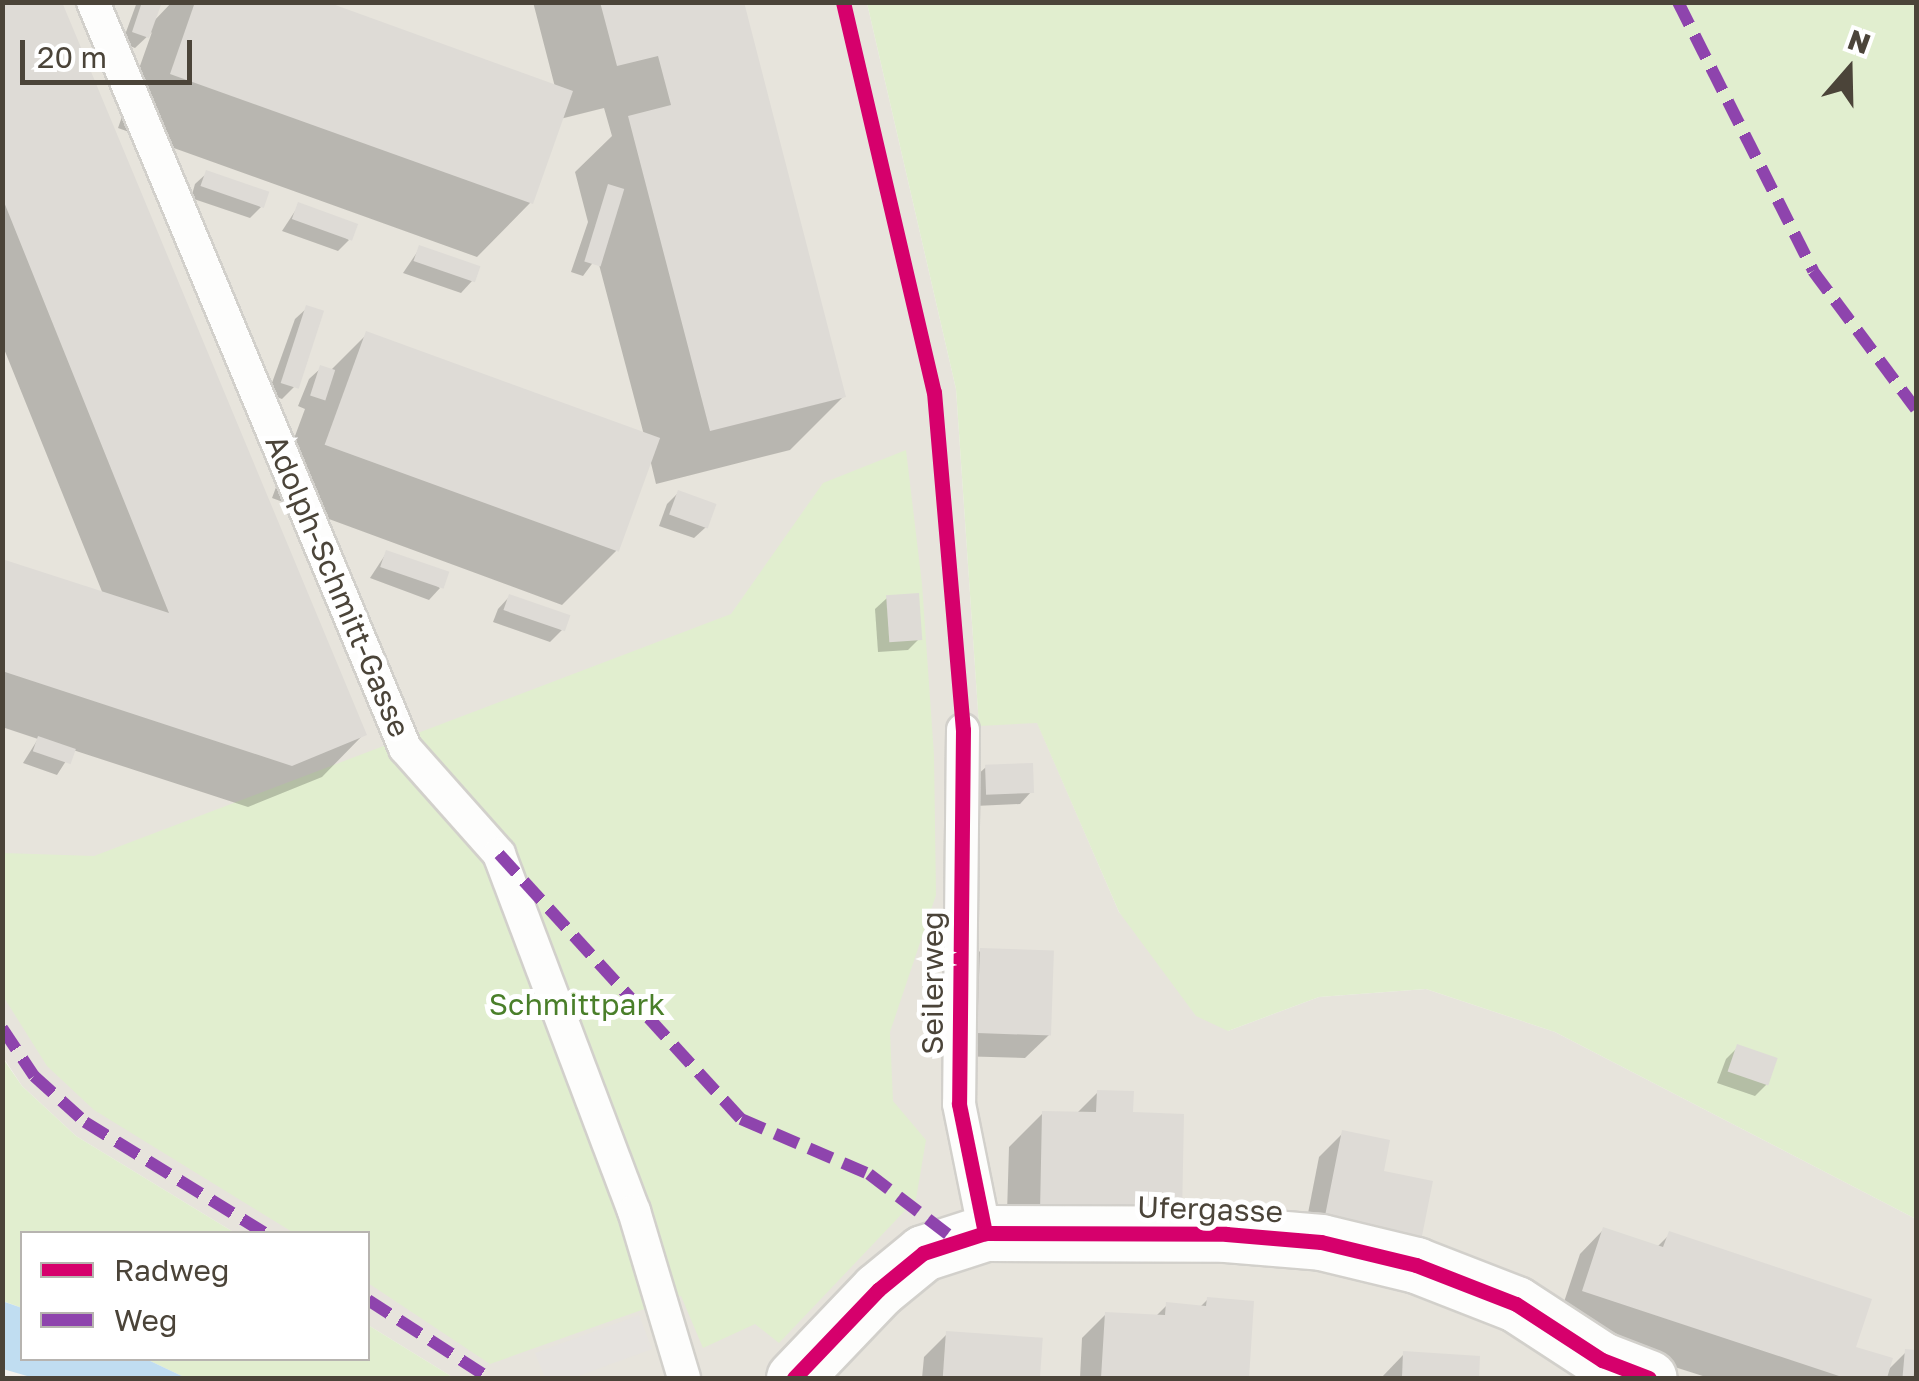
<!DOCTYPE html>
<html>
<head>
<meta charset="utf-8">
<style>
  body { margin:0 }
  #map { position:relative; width:1919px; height:1381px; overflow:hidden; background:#f4f2ee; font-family:"Golos Text",sans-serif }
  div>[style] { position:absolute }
  .residential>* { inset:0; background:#e7e4dc }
  .green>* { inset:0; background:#e1eecf }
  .parking>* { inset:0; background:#e6e3df }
  .water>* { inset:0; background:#c0ddf1 }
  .shadow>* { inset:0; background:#0003 }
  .building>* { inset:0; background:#dedbd6; transform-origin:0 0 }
  .roads { filter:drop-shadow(2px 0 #d2d0cb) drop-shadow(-2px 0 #d2d0cb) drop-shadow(0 2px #d2d0cb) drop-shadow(0 -2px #d2d0cb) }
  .service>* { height:32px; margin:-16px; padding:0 16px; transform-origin:16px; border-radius:16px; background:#fdfdfc }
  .minor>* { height:55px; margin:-27.5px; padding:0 27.5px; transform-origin:27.5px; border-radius:27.5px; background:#fdfdfc }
  .quiet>* { height:12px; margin-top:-6px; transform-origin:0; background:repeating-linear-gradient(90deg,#8e44ad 0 25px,transparent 0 37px) }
  .cycleway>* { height:15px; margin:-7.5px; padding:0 7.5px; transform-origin:7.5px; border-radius:7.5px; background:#d6006c }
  span { translate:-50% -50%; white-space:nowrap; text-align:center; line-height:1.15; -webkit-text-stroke:10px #fff; paint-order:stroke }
  .street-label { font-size:30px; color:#4b4439 }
  .park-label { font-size:30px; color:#4a7f2a }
  .frame { position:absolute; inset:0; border:5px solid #4b4439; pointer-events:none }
  .legend { position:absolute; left:20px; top:1231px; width:350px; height:130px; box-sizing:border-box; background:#fff; border:2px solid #b7b4b0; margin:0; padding:12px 18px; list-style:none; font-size:30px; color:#4b4439 }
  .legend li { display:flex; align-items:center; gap:20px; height:50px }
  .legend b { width:50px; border:2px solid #b7b4b0 }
  .north { position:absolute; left:1799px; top:20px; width:100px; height:100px; -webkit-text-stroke:8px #fff; paint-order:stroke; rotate:20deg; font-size:28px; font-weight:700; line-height:40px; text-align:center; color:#4b4439 }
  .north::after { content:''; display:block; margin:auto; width:35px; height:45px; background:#4b4439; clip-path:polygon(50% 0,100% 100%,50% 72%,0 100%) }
  .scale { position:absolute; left:20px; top:40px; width:172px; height:45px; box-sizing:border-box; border:5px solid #4b4439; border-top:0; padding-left:12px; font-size:30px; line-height:35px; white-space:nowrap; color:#4b4439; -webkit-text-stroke:8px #fff; paint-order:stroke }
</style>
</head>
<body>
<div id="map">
  <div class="residential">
    <i style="clip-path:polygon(3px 3px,867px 3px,956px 389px,979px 725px,1037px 722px,1119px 912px,1228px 1031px,1319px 997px,1426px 989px,1555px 1032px,1916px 1219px,1916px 1378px,454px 1378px,368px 1325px,368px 1234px,235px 1233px,76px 1136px,22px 1086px,3px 1057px)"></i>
  </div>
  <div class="green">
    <i style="clip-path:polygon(867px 3px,1916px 3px,1916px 1219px,1555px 1032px,1426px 989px,1319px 997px,1228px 1031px,1196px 1016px,1119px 912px,1037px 723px,979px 726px,956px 389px)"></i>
    <i style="clip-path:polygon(906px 450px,922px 584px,934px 755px,936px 895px,890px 1032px,893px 1101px,926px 1140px,916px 1199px,779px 1343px,755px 1324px,703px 1348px,681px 1296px,490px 1364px,368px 1283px,368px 1234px,294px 1233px,94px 1110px,47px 1066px,3px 996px,3px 853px,94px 856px,731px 614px,823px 483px)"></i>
    <i style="clip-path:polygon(2px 1057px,22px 1086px,76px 1136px,235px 1233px,22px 1234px,22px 1308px,3px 1301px)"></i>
    <i style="clip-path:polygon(368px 1325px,454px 1378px,186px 1378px,146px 1359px,368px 1358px)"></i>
  </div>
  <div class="parking">
    <i style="clip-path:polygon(639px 1315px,652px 1349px,573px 1378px,545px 1378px,535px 1353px)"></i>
  </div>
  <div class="water">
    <i style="clip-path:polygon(2px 1301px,22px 1308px,22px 1358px,146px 1359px,186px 1378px,34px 1378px,3px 1369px)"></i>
  </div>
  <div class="shadow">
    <i style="clip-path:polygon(2px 2px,364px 734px,322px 777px,248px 807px,73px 750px,57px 775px,23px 763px,38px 739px,2px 727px,2px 562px,103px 594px,2px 344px)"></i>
    <i style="clip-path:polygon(137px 2px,159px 2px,152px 23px,172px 2px,319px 2px,555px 87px,533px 2px,742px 2px,844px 396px,790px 450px,656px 484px,650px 459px,616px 551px,562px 605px,272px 498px,305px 409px,298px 406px,309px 379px,321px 368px,330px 371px,367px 334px,644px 435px,597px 257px,583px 276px,571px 272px,588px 222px,575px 172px,612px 136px,604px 108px,560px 119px,530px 203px,477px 257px,118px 128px,152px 32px,135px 48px,122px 43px)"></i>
    <i style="clip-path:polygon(207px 173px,261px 207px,250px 218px,191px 198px,195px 184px)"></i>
    <i style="clip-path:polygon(299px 205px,349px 240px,338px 251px,282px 231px)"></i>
    <i style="clip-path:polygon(420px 248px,472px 281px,461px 293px,403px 273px)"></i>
    <i style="clip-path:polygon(307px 308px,294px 387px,282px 399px,268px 394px,295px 319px)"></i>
    <i style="clip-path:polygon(678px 493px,706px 527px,694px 538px,659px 526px,667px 504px)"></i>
    <i style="clip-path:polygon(387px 552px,440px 588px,429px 600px,370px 578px)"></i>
    <i style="clip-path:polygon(509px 597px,562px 630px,550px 642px,493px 622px,498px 609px)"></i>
    <i style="clip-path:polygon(887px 598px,919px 639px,908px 650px,878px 652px,875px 609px)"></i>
    <i style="clip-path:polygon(986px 767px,1031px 792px,1020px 804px,975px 806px,974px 778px)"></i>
    <i style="clip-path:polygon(981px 950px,1049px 1035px,1025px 1058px,955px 1056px,957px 974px)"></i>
    <i style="clip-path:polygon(1738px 1047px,1767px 1084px,1755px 1096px,1717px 1083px,1726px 1059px)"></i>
    <i style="clip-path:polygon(1098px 1092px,1130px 1115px,1006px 1246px,1009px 1147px,1043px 1113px,1076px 1114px)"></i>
    <i style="clip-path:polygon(1343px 1133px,1381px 1173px,1301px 1249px,1319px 1157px)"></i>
    <i style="clip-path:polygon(1603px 1230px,1656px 1248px,1670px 1234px,1887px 1371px,1906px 1352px,1916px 1353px,1916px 1378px,1709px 1378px,1609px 1346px,1614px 1333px,1560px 1314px,1580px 1254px)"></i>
    <i style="clip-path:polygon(1208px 1299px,1252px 1303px,1246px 1378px,1080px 1378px,1082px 1338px,1106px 1314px,1155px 1317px,1167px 1305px,1199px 1308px)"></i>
    <i style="clip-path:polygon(947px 1334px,1040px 1339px,1038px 1378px,922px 1378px,924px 1357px)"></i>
    <i style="clip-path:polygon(1404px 1354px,1477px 1359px,1476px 1378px,1381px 1378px)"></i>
  </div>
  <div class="building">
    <i style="clip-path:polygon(2px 2px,62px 2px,367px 735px,292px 766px,2px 671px,2px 559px,169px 613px,2px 197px)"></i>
    <i style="clip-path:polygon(142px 2px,162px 2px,149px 38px,132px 32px)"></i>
    <i style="clip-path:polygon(195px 2px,327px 2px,573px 91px,533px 204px,170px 74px)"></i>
    <i style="clip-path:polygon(600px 2px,744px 2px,846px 397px,710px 431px,628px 116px,671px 105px,658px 56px,617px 66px)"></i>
    <i style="left:206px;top:170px;width:67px;height:17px;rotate:19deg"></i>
    <i style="left:608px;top:184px;width:17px;height:81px;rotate:17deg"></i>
    <i style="left:298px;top:202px;width:64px;height:18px;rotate:20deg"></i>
    <i style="left:419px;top:245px;width:65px;height:17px;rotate:19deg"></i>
    <i style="left:306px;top:305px;width:19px;height:82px;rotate:18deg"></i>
    <i style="left:366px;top:331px;width:313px;height:121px;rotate:20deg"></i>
    <i style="left:320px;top:365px;width:16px;height:32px;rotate:18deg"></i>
    <i style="left:678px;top:490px;width:41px;height:26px;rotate:20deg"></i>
    <i style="left:386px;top:550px;width:67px;height:18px;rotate:19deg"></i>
    <i style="left:919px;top:593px;width:47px;height:33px;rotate:86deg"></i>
    <i style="left:509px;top:594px;width:65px;height:17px;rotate:19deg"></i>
    <i style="left:38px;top:736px;width:40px;height:16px;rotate:19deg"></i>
    <i style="left:1033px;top:763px;width:30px;height:48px;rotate:88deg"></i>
    <i style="left:980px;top:948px;width:74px;height:85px;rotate:2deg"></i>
    <i style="left:1737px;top:1044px;width:43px;height:29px;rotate:19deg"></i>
    <i style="clip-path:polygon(1097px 1090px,1134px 1091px,1133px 1112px,1184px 1114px,1182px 1215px,1040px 1212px,1042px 1111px,1096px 1112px)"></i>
    <i style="clip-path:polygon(1342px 1130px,1390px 1140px,1384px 1171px,1433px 1181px,1420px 1246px,1323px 1226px)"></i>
    <i style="clip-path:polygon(1603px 1227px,1663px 1247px,1669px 1231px,1872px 1299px,1856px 1347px,1893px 1358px,1887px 1378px,1845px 1378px,1582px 1291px)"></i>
    <i style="clip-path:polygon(1207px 1297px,1254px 1301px,1249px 1378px,1101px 1378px,1105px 1312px,1165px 1315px,1166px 1302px,1206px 1306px)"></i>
    <i style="left:946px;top:1331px;width:97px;height:47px;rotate:4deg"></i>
    <i style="left:1905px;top:1349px;width:11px;height:29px;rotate:5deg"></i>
    <i style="clip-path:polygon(1403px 1351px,1480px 1356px,1479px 1378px,1402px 1378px)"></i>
  </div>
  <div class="roads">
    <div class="service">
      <i style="left:93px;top:2px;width:809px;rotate:67.3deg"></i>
      <i style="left:405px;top:748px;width:142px;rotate:48.4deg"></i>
      <i style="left:499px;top:854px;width:382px;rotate:69.3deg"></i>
      <i style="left:634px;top:1211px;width:174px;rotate:73.3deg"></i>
      <i style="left:963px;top:730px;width:374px;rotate:90.6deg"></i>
      <i style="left:959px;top:1104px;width:132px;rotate:78.6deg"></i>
    </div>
    <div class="minor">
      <i style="left:794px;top:1378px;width:122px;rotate:-46.3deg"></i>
      <i style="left:878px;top:1290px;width:58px;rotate:-39.4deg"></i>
      <i style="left:923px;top:1253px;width:65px;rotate:-17.9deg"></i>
      <i style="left:985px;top:1233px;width:241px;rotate:0.2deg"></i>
      <i style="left:1226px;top:1234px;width:95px;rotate:4.8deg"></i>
      <i style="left:1321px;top:1242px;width:98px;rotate:13.6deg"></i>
      <i style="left:1416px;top:1265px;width:107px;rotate:21.3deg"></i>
      <i style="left:1516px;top:1304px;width:103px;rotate:33.1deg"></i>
      <i style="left:1602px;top:1360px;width:50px;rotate:21deg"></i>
    </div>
  </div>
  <div class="quiet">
    <i style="left:1678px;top:2px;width:301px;rotate:63.3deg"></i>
    <i style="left:1813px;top:271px;width:172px;rotate:53.3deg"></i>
    <i style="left:499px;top:854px;width:359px;rotate:47.6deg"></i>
    <i style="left:741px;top:1119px;width:139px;rotate:23.3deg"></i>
    <i style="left:869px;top:1174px;width:112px;rotate:37.4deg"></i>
    <i style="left:2px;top:1028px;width:58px;rotate:56.3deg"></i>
    <i style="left:34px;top:1076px;width:69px;rotate:42deg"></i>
    <i style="left:85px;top:1122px;width:213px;rotate:31.7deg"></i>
    <i style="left:368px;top:1300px;width:144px;rotate:32.8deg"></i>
  </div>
  <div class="cycleway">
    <i style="left:843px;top:2px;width:400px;rotate:76.9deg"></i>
    <i style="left:934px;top:392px;width:339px;rotate:85.1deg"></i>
    <i style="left:963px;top:730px;width:374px;rotate:90.6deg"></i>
    <i style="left:959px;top:1104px;width:132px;rotate:78.6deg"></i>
    <i style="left:794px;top:1378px;width:122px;rotate:-46.3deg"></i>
    <i style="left:878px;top:1290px;width:58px;rotate:-39.4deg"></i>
    <i style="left:923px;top:1253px;width:65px;rotate:-17.9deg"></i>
    <i style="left:985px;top:1233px;width:241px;rotate:0.2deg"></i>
    <i style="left:1226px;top:1234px;width:95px;rotate:4.8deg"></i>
    <i style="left:1321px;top:1242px;width:98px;rotate:13.6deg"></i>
    <i style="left:1416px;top:1265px;width:107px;rotate:21.3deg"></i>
    <i style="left:1516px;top:1304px;width:103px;rotate:33.1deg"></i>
    <i style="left:1602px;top:1360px;width:50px;rotate:21deg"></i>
  </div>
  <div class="street-label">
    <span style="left:338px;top:586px;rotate:67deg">Adolph-Schmitt-Gasse</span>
    <span style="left:932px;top:983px;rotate:-90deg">Seilerweg</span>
    <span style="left:1210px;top:1209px;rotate:2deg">Ufergasse</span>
  </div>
  <div class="park-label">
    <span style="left:577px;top:1004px">Schmittpark</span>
  </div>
  <div class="frame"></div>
  <ul class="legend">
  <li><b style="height:12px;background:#d6006c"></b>Radweg</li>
  <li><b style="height:12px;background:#8e44ad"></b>Weg</li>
  </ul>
  <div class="north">N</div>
  <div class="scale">20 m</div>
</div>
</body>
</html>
